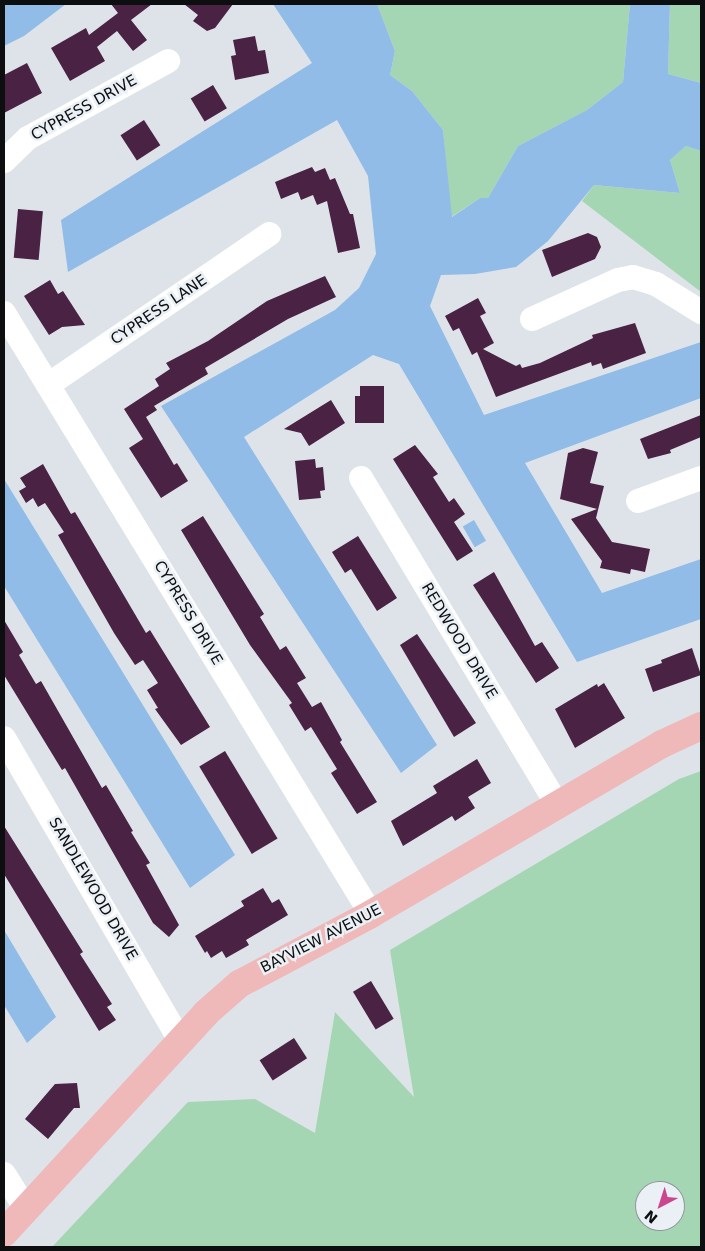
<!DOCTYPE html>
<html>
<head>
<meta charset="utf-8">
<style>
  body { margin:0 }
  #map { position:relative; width:705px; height:1251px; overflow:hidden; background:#dde3e8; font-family:"DejaVu Sans",sans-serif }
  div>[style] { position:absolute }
  .green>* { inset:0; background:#a5d6b3 }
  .water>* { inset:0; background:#90bce7; transform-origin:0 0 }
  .building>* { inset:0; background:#4a2244; transform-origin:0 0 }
  .minor>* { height:24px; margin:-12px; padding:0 12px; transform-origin:12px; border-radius:12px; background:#fff }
  .major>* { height:28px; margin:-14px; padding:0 14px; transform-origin:14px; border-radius:14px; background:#efb9b9 }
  span { translate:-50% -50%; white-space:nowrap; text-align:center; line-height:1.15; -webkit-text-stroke:5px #eaf0f5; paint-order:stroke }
  .street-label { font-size:15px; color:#0c0e0f }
  .frame { position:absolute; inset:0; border:5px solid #0c0e0f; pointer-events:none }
  .north { position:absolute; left:635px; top:1181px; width:50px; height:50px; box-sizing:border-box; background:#eaf0f5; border:1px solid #919699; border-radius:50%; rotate:220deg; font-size:14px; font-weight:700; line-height:20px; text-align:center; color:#0c0e0f }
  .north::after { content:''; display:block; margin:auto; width:18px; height:22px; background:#ca478e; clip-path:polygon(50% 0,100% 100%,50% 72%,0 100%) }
</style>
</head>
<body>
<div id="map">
  <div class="green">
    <i style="clip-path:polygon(377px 4px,630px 4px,623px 82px,587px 110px,518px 146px,488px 198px,480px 198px,451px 217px,443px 130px,412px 91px,390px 75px,395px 51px)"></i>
    <i style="clip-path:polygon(670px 4px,701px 4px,701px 83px,668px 74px)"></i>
    <i style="clip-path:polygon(686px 146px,701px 151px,701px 292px,582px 201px,594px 185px,680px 193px,670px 160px)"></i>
    <i style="clip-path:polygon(evenodd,701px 771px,701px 1247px,52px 1247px,188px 1102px,255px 1099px,315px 1133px,335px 1012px,414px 1097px,390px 950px,679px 779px,701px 771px,645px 1191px,675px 1191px,675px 1221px,645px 1221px,645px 1191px)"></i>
  </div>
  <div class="water">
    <i style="clip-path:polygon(4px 4px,66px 4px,24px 36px,4px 46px)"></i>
    <i style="clip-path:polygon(273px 4px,377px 4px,395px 51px,390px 75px,412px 91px,443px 130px,452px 217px,480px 198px,488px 198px,518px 146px,587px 110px,623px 82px,630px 4px,670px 4px,668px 74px,701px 83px,701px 151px,686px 146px,670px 160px,680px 193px,594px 185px,548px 241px,516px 267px,475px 274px,441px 275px,430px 306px,484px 415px,701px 342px,701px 398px,525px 463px,602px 593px,701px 559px,701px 619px,577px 662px,399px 364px,373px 355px,244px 437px,437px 745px,401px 773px,161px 406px,335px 310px,359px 288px,376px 254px,368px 176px,337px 120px,68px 272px,61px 220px,312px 63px)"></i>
    <i style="clip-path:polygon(4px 479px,235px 855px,190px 888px,4px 586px)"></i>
    <i style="left:474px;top:520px;width:24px;height:13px;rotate:60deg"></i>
    <i style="clip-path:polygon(4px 930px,56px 1017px,27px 1043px,4px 1005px)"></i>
  </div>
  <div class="building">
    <i style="clip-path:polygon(111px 4px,152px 4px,131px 20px,147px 40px,133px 51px,117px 31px,97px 47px,105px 61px,70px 81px,51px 48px,86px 28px,89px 35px,118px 13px)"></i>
    <i style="clip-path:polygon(184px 4px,233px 4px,215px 28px,207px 31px,193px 21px,198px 15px)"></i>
    <i style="clip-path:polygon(255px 36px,258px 51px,265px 50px,269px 73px,235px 80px,231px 56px,236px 55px,233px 40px)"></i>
    <i style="clip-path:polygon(27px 63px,42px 93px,4px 113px,4px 75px)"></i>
    <i style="left:213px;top:85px;width:27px;height:26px;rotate:59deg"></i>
    <i style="left:144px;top:120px;width:30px;height:28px;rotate:57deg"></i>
    <i style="clip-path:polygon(312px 167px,315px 172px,325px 168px,330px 180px,335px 178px,350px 214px,353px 214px,360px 248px,338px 253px,327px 201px,317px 205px,313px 195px,301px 200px,298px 192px,281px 199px,275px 182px)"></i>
    <i style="left:18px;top:209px;width:25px;height:49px;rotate:5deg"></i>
    <i style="clip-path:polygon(588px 233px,597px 237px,601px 247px,595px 259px,552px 277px,542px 250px)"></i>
    <i style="clip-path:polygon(325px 276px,336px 297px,288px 319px,205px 368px,208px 374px,154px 406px,157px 410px,146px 417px,174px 465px,177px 463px,188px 481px,161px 498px,129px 448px,143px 439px,124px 409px,159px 386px,155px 379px,170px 369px,166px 363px,208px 341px,267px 301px)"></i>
    <i style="clip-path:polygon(50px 280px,58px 294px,63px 291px,85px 325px,62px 327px,49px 335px,24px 296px)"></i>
    <i style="clip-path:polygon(478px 298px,486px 313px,480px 316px,494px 343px,483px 349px,516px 366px,520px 364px,522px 368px,540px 363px,593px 338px,592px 335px,635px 323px,646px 353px,603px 369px,601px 363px,592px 366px,591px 362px,496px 397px,477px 352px,472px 355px,459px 328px,453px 331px,445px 316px)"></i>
    <i style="clip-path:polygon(360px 386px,384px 386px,384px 423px,355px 423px,355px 396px,360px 396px)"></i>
    <i style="clip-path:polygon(331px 400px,345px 423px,309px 446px,301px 433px,284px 429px)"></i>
    <i style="clip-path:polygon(701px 415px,701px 437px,670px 450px,671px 453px,648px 459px,640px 439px)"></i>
    <i style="clip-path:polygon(415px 445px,438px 474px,433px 477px,449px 502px,454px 498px,465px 514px,454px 522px,473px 551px,457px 561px,393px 459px)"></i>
    <i style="clip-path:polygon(583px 448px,598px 452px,590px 483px,604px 486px,596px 518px,612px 542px,650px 549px,645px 572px,631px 569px,630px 574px,600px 568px,602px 561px,571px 519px,597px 509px,560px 499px,568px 453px)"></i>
    <i style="clip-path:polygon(315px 459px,316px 468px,323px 467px,325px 490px,320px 491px,321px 498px,299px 500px,295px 461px)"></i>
    <i style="clip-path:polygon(43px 464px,71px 514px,75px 512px,146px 633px,150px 630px,210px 727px,181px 745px,155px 709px,158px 708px,147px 690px,158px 683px,143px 660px,135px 665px,114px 633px,58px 535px,64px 532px,45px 503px,38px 507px,33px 498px,26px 503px,19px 491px,26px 487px,20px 478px)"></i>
    <i style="clip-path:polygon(203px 516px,264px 614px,260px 617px,280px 650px,286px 646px,306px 678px,297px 683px,312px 707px,321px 702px,342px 740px,340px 742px,377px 802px,357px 814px,331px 773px,337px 769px,311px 727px,305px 731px,289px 705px,292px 703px,250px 645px,181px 530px)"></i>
    <i style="clip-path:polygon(358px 536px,397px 598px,377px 611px,351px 569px,345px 573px,332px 552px)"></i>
    <i style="clip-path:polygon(494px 572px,535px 646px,542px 642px,559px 668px,536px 683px,473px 585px)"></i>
    <i style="clip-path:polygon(4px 620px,23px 652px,19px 655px,36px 684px,41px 681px,102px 788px,106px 785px,133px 831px,131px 832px,150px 863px,146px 865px,179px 925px,169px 937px,153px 923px,65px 768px,62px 770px,4px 675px)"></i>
    <i style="clip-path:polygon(417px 634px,476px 723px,454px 737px,400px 645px)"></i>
    <i style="clip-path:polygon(692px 648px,701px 675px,653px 692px,645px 669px,662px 663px,661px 660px)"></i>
    <i style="clip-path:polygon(604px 683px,625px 718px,575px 748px,555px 709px,597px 684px,598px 687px)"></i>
    <i style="left:225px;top:751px;width:102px;height:30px;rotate:59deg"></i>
    <i style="clip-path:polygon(477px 759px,491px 783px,468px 797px,475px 808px,455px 821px,452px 816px,403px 846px,391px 821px,437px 793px,433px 786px)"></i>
    <i style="clip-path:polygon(4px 826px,83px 952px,80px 954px,112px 1004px,107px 1007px,116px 1020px,99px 1031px,4px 874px)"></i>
    <i style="clip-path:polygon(263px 888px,272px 903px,279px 899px,288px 915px,246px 940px,249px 945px,226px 958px,222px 951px,211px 958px,207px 951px,205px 953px,195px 936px,244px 906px,241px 901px)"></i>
    <i style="left:371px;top:981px;width:44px;height:21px;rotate:59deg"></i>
    <i style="left:294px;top:1038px;width:24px;height:41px;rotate:57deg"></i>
    <i style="clip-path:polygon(77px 1083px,80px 1108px,74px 1108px,48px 1139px,25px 1119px,55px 1084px)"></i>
  </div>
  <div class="minor">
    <i style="left:4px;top:161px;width:33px;rotate:-44deg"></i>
    <i style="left:28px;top:138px;width:160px;rotate:-28.8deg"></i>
    <i style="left:4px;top:313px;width:704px;rotate:58.59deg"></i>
    <i style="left:532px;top:319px;width:94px;rotate:-24.4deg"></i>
    <i style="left:618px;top:280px;width:15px;rotate:-11deg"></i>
    <i style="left:633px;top:277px;width:24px;rotate:17deg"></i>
    <i style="left:656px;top:284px;width:53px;rotate:31.9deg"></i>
    <i style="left:48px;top:385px;width:268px;rotate:-34.3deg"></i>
    <i style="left:361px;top:478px;width:380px;rotate:59deg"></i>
    <i style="left:638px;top:501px;width:67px;rotate:-20.1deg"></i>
    <i style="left:4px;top:738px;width:350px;rotate:59.8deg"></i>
    <i style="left:4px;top:1174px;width:41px;rotate:57.8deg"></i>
  </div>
  <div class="major">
    <i style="left:4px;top:1233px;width:299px;rotate:-47.4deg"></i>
    <i style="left:206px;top:1013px;width:44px;rotate:-41.3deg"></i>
    <i style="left:239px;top:984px;width:149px;rotate:-27.9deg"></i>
    <i style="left:371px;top:914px;width:337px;rotate:-30.3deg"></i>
    <i style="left:662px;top:744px;width:43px;rotate:-24.8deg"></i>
  </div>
  <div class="street-label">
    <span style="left:84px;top:108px;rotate:-29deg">CYPRESS DRIVE</span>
    <span style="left:159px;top:310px;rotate:-34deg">CYPRESS LANE</span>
    <span style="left:188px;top:613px;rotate:59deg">CYPRESS DRIVE</span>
    <span style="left:459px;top:641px;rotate:59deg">REDWOOD DRIVE</span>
    <span style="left:93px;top:889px;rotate:60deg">SANDLEWOOD DRIVE</span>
    <span style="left:321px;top:939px;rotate:-27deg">BAYVIEW AVENUE</span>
  </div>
  <div class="frame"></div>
  <div class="north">N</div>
</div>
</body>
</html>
